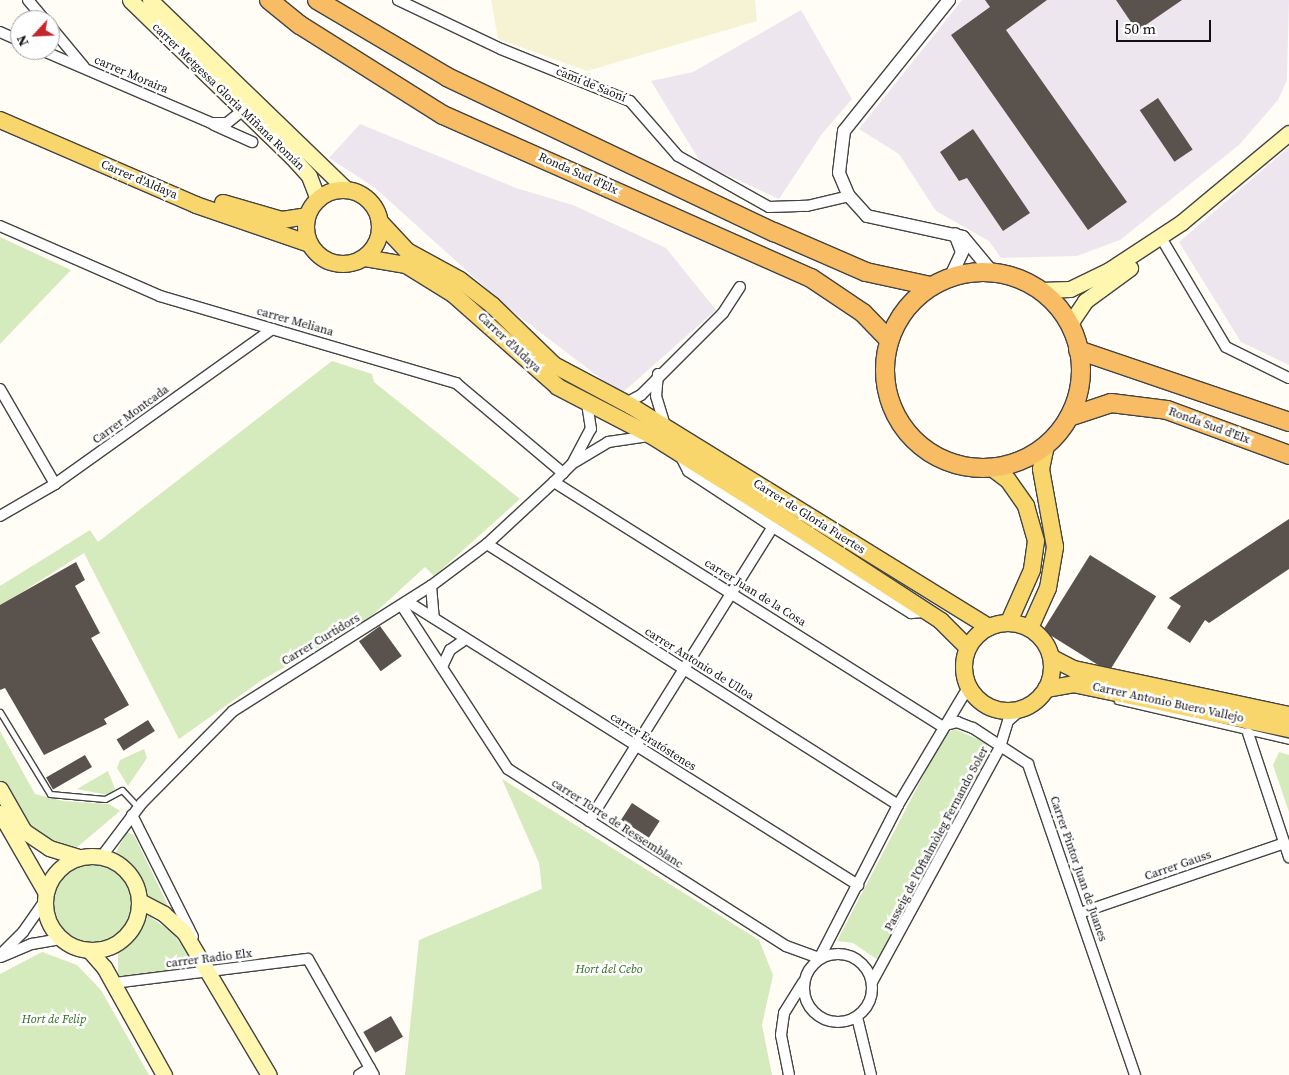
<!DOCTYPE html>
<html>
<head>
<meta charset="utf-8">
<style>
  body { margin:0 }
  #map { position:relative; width:1289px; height:1075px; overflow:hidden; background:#fffdf5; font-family:"Source Serif 4",serif }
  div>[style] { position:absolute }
  .industrial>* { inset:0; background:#eee6ef }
  .farmland>* { inset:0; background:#f6f3d4 }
  .green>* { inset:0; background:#d5ebbd }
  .round { border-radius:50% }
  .building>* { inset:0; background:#5a524d; transform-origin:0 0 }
  .roads { filter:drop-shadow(1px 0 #444) drop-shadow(-1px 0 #444) drop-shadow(0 1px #444) drop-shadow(0 -1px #444) }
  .service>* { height:5px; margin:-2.5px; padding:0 2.5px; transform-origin:2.5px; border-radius:2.5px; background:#fff }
  .minor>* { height:10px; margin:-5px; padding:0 5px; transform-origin:5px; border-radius:5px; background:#fff }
  .minor>.ring { margin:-5px; padding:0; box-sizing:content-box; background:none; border:10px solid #fff; border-radius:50% }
  .tertiary>* { height:12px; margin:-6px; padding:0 6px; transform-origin:6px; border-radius:6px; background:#fff }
  .secondary>* { height:15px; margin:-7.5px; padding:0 7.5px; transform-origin:7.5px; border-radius:7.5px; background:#fff6b0 }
  .secondary>.ring { margin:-7.5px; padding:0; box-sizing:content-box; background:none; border:15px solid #fff6b0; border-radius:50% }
  .primary>* { height:16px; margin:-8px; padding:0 8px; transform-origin:8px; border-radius:8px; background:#f9d66b }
  .primary>.ring { margin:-8px; padding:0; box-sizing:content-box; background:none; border:16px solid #f9d66b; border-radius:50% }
  .trunk>* { height:18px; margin:-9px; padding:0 9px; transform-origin:9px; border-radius:9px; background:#f7bc64 }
  .trunk>.ring { margin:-9px; padding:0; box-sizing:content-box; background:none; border:18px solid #f7bc64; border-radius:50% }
  span { translate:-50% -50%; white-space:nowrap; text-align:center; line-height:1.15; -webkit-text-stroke:5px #fff; paint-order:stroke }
  .street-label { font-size:12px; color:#111 }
  .park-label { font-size:12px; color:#2f6b1f; font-style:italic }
  .north { position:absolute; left:10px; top:10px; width:50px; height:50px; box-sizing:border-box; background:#fff; border:1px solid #a0a0a0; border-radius:50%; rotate:245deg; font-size:14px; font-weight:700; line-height:20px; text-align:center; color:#111 }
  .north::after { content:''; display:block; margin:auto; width:18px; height:22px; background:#c4262e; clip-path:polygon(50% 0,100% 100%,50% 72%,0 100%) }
  .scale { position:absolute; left:1116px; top:20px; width:95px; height:22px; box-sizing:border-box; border:2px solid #111; border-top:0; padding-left:6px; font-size:15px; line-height:18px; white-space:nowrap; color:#111; -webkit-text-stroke:4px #fff; paint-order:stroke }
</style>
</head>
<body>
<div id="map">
  <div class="industrial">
    <i style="clip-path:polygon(962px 0,1289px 0,1287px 80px,1278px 100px,1239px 145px,1120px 240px,1077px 256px,1001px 258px,989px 241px,936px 211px,899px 154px,859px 129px)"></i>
    <i style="clip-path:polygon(801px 10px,852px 99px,822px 134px,779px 199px,701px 163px,651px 81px,693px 72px)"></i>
    <i style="clip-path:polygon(360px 124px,516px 188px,573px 205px,666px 248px,716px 310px,621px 394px,507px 307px,374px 187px,329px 158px)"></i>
    <i style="clip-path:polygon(1289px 147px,1289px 365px,1241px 342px,1179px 242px)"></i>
  </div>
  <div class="farmland">
    <i style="clip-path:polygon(491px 0,755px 0,757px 21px,587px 71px,498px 39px)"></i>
  </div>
  <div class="green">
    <i style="clip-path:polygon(0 237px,71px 270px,0 344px)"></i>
    <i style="clip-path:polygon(332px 361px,372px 374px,374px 382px,520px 499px,441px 570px,434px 576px,425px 567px,367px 620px,262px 680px,179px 739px,84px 553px,0 606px,0 586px,90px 530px,98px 542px)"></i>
    <i style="clip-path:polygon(955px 729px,986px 743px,990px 756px,878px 960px,853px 943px,837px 941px,945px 734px)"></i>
    <i style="clip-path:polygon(0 731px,35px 794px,63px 801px,109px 804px,120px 811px,75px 849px,35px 834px,0 781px)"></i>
    <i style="clip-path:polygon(144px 749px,147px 758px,128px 786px,117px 768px,120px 760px)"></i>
    <i style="clip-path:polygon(1279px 752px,1289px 755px,1289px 812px,1273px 765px)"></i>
    <i style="clip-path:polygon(108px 771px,115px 789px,108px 795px,77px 789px)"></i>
    <i style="clip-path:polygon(502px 779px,759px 940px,773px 975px,762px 1025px,772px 1075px,405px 1075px,419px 940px,542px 889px,539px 863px)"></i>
    <i style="clip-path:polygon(127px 832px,134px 835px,172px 914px,149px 897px,140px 874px,116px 852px)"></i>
    <i class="round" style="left:54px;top:864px;width:78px;height:78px"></i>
    <i style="clip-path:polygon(146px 914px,173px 933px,198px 968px,118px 977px,118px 950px,141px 929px)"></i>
    <i style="clip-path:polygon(42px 952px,77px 965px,101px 990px,149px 1075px,0 1075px,0 974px)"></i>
  </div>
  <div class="building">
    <i style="clip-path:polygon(985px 0,1047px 0,1006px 30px,1127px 202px,1088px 230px,951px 35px,990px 7px)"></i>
    <i style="clip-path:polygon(1116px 0,1182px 0,1137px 31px)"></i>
    <i style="left:1158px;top:98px;width:62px;height:22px;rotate:56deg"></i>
    <i style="clip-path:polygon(973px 129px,1030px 213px,1003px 231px,967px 178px,959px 181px,940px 152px)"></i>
    <i style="clip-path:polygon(1289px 519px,1289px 569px,1209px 623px,1205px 620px,1190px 643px,1167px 628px,1181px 606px,1169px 598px)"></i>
    <i style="left:1090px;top:555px;width:78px;height:89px;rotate:32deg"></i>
    <i style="clip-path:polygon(76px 562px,85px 580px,75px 586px,100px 633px,91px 638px,129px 705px,104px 719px,107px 724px,44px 755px,5px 688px,0 690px,0 605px)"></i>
    <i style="left:380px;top:626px;width:37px;height:26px;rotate:54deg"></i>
    <i style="left:148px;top:720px;width:13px;height:37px;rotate:58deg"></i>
    <i style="left:85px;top:755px;width:14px;height:45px;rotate:60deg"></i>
    <i style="left:632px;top:803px;width:33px;height:20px;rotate:33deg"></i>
    <i style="left:391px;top:1016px;width:24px;height:32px;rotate:60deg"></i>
  </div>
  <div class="roads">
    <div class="service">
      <i style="left:1117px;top:701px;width:177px;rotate:13.1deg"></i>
      <i style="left:0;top:712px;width:96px;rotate:58.6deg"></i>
      <i style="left:50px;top:794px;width:55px;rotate:5.2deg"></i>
      <i style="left:105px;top:799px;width:19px;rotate:-28deg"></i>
      <i style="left:122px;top:790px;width:23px;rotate:47deg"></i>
    </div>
    <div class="minor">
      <i style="left:28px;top:0;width:26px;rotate:50deg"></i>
      <i style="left:398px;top:0;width:114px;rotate:25.4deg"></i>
      <i style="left:501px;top:49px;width:139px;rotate:22deg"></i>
      <i style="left:630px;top:101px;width:73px;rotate:48.9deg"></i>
      <i style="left:678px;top:156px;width:104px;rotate:29.3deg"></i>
      <i style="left:769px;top:207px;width:38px;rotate:-2deg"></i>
      <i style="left:807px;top:206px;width:43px;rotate:-13.4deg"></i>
      <i style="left:50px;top:26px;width:53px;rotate:50.3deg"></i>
      <i style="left:0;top:32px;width:22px;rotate:24deg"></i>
      <i style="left:41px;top:50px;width:185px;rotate:23.2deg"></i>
      <i style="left:211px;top:123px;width:16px"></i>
      <i style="left:227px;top:123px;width:19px;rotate:-39deg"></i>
      <i style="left:214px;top:125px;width:42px;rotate:24.1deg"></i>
      <i style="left:0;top:226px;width:175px;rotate:23.6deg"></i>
      <i style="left:160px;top:296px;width:309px;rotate:16.4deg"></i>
      <i style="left:456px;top:383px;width:140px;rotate:40.1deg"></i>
      <i style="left:1160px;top:236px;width:129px;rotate:59.3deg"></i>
      <i style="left:1226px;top:347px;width:70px;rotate:26.2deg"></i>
      <i style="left:658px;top:374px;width:22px;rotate:95deg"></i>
      <i style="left:656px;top:396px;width:30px;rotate:73deg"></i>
      <i style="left:0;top:389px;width:110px;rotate:59.9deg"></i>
      <i style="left:626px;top:403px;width:17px;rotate:-28deg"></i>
      <i style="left:641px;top:395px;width:116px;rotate:-45deg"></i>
      <i style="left:723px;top:313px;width:31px;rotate:-57deg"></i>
      <i style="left:680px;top:455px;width:18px;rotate:63deg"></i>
      <i style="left:688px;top:471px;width:102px;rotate:33.4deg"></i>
      <i style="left:773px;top:527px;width:163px;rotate:31.9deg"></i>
      <i style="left:911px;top:613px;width:16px;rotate:-4deg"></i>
      <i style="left:575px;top:462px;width:39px;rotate:-31deg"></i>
      <i style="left:608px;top:442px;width:41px;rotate:-8.3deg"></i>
      <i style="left:554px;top:482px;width:458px;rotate:32.2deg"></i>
      <i style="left:0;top:516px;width:64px;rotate:-30.2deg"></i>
      <i style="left:55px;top:484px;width:267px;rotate:-35.5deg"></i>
      <i style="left:487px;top:544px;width:487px;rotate:32.4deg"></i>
      <i style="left:431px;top:586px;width:32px;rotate:85deg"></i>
      <i style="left:408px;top:602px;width:532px;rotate:32.17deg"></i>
      <i style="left:402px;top:606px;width:194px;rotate:57deg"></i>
      <i style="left:508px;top:769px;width:330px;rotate:32.5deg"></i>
      <i style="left:786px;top:946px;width:35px;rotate:20deg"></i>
      <i style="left:442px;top:667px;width:19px;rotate:-65deg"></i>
      <i style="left:450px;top:650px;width:19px;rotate:-35deg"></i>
      <i style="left:942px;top:726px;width:16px;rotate:-15deg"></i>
      <i style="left:957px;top:722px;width:17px;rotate:21deg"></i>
      <i style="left:973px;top:728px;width:66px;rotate:33.2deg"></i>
      <i style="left:1028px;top:764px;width:329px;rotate:71deg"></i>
      <i style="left:1248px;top:733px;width:131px;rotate:71.7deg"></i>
      <i style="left:132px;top:815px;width:136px;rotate:63.4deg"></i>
      <i style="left:589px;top:821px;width:347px;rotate:-58deg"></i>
      <i style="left:102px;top:856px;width:66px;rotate:-53deg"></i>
      <i style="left:142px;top:803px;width:129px;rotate:-45.3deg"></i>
      <i style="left:233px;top:711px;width:234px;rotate:-32.3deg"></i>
      <i style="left:431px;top:586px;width:70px;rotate:-36.9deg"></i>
      <i style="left:487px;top:544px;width:91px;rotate:-42.8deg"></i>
      <i style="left:554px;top:482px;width:25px;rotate:-45deg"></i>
      <i style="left:572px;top:464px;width:40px;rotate:-62deg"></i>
      <i style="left:591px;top:429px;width:24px;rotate:-99deg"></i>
      <i style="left:1080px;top:913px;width:216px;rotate:-18.9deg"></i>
      <i class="ring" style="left:804px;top:954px;width:58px;height:58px"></i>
      <i style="left:0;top:955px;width:33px;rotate:-45deg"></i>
      <i style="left:23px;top:932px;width:38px;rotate:-55deg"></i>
      <i style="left:1px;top:957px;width:34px;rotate:-23deg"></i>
      <i style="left:32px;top:944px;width:29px;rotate:-10deg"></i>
      <i style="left:820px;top:957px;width:171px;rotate:-62.8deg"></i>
      <i style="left:898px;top:805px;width:139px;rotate:-59.2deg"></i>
      <i style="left:872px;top:982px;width:268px;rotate:-61.4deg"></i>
      <i style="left:1000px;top:747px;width:27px;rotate:-73deg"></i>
      <i style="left:1008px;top:721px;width:18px;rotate:-41deg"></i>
      <i style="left:114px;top:983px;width:195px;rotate:-7.1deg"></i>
      <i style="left:308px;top:959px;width:133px;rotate:60.4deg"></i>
      <i style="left:857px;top:1017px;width:60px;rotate:76.4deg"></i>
      <i style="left:359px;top:1075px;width:13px;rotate:-32deg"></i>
      <i style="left:789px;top:1075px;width:41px;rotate:-101.3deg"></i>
      <i style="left:781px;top:1035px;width:22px;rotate:-82deg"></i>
      <i style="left:784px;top:1013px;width:36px;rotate:-58deg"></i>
    </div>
    <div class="tertiary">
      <i style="left:949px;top:0;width:168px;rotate:128.7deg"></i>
      <i style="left:844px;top:131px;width:42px;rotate:96.8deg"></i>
      <i style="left:839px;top:173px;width:25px;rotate:67deg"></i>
      <i style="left:849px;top:196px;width:27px;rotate:48deg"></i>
      <i style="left:867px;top:216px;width:98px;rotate:12.3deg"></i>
      <i style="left:963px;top:237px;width:45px;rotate:50.4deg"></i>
      <i style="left:951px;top:276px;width:26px;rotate:-65deg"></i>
      <i style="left:962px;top:252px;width:19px;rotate:-111deg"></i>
    </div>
    <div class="secondary">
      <i style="left:130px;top:0;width:226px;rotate:44.1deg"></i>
      <i style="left:292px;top:157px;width:25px;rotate:48deg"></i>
      <i style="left:309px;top:176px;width:25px;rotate:69deg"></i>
      <i style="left:150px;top:0;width:272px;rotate:44deg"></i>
      <i style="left:1039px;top:290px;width:31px;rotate:-2deg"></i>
      <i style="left:1070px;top:289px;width:43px;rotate:-26deg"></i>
      <i style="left:1109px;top:270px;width:87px;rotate:-33.3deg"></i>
      <i style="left:1182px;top:222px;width:139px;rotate:-39.8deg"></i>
      <i style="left:1069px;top:325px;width:29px;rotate:-56deg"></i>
      <i style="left:1085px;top:301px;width:56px;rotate:-36.3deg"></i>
      <i style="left:0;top:789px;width:48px;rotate:60.3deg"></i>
      <i style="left:24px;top:831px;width:30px;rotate:34deg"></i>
      <i style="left:49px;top:848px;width:30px;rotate:17deg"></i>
      <i style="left:0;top:813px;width:92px;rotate:60.1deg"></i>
      <i class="ring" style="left:45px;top:856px;width:79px;height:79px"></i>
      <i style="left:140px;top:901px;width:27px;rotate:28deg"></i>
      <i style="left:164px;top:914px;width:27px;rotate:42deg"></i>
      <i style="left:184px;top:932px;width:166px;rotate:59.3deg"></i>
      <i style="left:89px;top:950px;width:23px;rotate:49deg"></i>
      <i style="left:104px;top:967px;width:124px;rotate:60.9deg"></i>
    </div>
    <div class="primary">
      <i style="left:0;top:120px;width:214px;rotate:23.4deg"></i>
      <i style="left:196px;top:205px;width:120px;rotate:18.9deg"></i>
      <i class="ring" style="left:306px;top:190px;width:58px;height:58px"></i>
      <i style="left:223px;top:203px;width:61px;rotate:16.1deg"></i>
      <i style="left:282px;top:220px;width:25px;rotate:-9deg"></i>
      <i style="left:381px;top:223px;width:38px;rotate:47deg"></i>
      <i style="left:407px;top:251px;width:60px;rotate:28.7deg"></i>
      <i style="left:460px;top:280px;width:41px;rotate:38deg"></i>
      <i style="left:492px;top:305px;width:86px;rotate:44.1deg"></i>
      <i style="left:554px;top:365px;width:87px;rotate:28deg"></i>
      <i style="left:631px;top:406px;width:421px;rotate:31.7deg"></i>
      <i style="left:365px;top:258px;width:42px;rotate:9.7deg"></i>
      <i style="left:406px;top:265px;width:55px;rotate:31.7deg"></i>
      <i style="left:453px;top:294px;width:140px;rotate:41.5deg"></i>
      <i style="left:558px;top:387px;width:106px;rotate:27.5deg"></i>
      <i style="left:652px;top:436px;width:149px;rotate:32.1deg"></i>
      <i style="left:778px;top:515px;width:194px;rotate:33deg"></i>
      <i style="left:941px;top:621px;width:38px;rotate:45deg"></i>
      <i style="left:992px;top:468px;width:20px;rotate:37deg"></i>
      <i style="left:1008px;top:480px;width:32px;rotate:55deg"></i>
      <i style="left:1026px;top:506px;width:36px;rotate:74deg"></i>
      <i style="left:1036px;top:541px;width:29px;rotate:98deg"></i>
      <i style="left:1032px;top:570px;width:57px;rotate:113.9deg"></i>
      <i class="ring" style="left:964px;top:623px;width:72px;height:72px"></i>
      <i style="left:1030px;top:628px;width:44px;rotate:-65.8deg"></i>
      <i style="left:1048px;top:588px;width:42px;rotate:-80.3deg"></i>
      <i style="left:1055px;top:547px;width:79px;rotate:-100.2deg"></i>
      <i style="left:1041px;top:469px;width:25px;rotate:-78deg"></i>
      <i style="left:1052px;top:658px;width:25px;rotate:27deg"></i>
      <i style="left:1074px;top:669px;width:220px;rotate:12.1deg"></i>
      <i style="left:1046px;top:689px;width:27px;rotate:-10deg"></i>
      <i style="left:1073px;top:684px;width:221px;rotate:11.8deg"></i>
    </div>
    <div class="trunk">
      <i style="left:269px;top:0;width:40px;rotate:39deg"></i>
      <i style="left:300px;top:25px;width:169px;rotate:32.2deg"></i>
      <i style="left:443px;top:115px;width:402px;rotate:23.9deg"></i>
      <i style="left:811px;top:278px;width:63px;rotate:33.9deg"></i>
      <i style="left:863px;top:313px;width:37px;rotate:46deg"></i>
      <i style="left:317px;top:0;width:151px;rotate:30.6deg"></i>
      <i style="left:447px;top:77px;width:362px;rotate:25.4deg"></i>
      <i style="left:774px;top:232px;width:100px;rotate:23.5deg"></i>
      <i style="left:866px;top:272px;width:66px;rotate:12.2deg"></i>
      <i class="ring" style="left:885px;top:272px;width:178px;height:178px"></i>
      <i style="left:1078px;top:350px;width:223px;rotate:18.8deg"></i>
      <i style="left:1069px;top:417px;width:44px;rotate:-18.4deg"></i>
      <i style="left:1111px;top:403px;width:56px;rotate:7.1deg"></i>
      <i style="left:1167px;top:410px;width:130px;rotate:20.2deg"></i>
    </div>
  </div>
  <div class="street-label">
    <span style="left:131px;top:75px;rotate:23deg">carrer Moraira</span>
    <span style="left:591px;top:85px;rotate:22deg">camí de Saoní</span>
    <span style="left:228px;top:97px;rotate:44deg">carrer Metgessa Gloria Miñana Román</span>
    <span style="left:578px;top:174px;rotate:24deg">Ronda Sud d'Elx</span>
    <span style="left:139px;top:180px;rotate:23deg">Carrer d'Aldaya</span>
    <span style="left:295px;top:322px;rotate:16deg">carrer Meliana</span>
    <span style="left:509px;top:343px;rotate:43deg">Carrer d'Aldaya</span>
    <span style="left:131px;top:415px;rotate:-36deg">Carrer Montcada</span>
    <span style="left:1209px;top:426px;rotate:20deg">Ronda Sud d'Elx</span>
    <span style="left:809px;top:517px;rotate:32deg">Carrer de Gloria Fuertes</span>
    <span style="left:755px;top:593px;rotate:32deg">carrer Juan de la Cosa</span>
    <span style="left:321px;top:640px;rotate:-31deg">Carrer Curtidors</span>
    <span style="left:699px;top:664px;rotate:32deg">carrer Antonio de Ulloa</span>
    <span style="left:1168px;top:703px;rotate:12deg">Carrer Antonio Buero Vallejo</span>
    <span style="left:653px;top:742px;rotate:32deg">carrer Eratóstenes</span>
    <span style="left:617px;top:824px;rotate:33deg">carrer Torre de Ressemblanc</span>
    <span style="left:937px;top:839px;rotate:-62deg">Passeig de l'Oftalmòleg Fernando Soler</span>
    <span style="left:1178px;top:866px;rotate:-19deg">Carrer Gauss</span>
    <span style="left:1078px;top:869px;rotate:71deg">Carrer Pintor Juan de Juanes</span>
    <span style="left:209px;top:959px;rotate:-7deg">carrer Radio Elx</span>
  </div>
  <div class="park-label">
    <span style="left:609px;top:970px">Hort del Cebo</span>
    <span style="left:54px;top:1020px">Hort de Felip</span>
  </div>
  <div class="north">N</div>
  <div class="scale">50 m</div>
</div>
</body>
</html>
